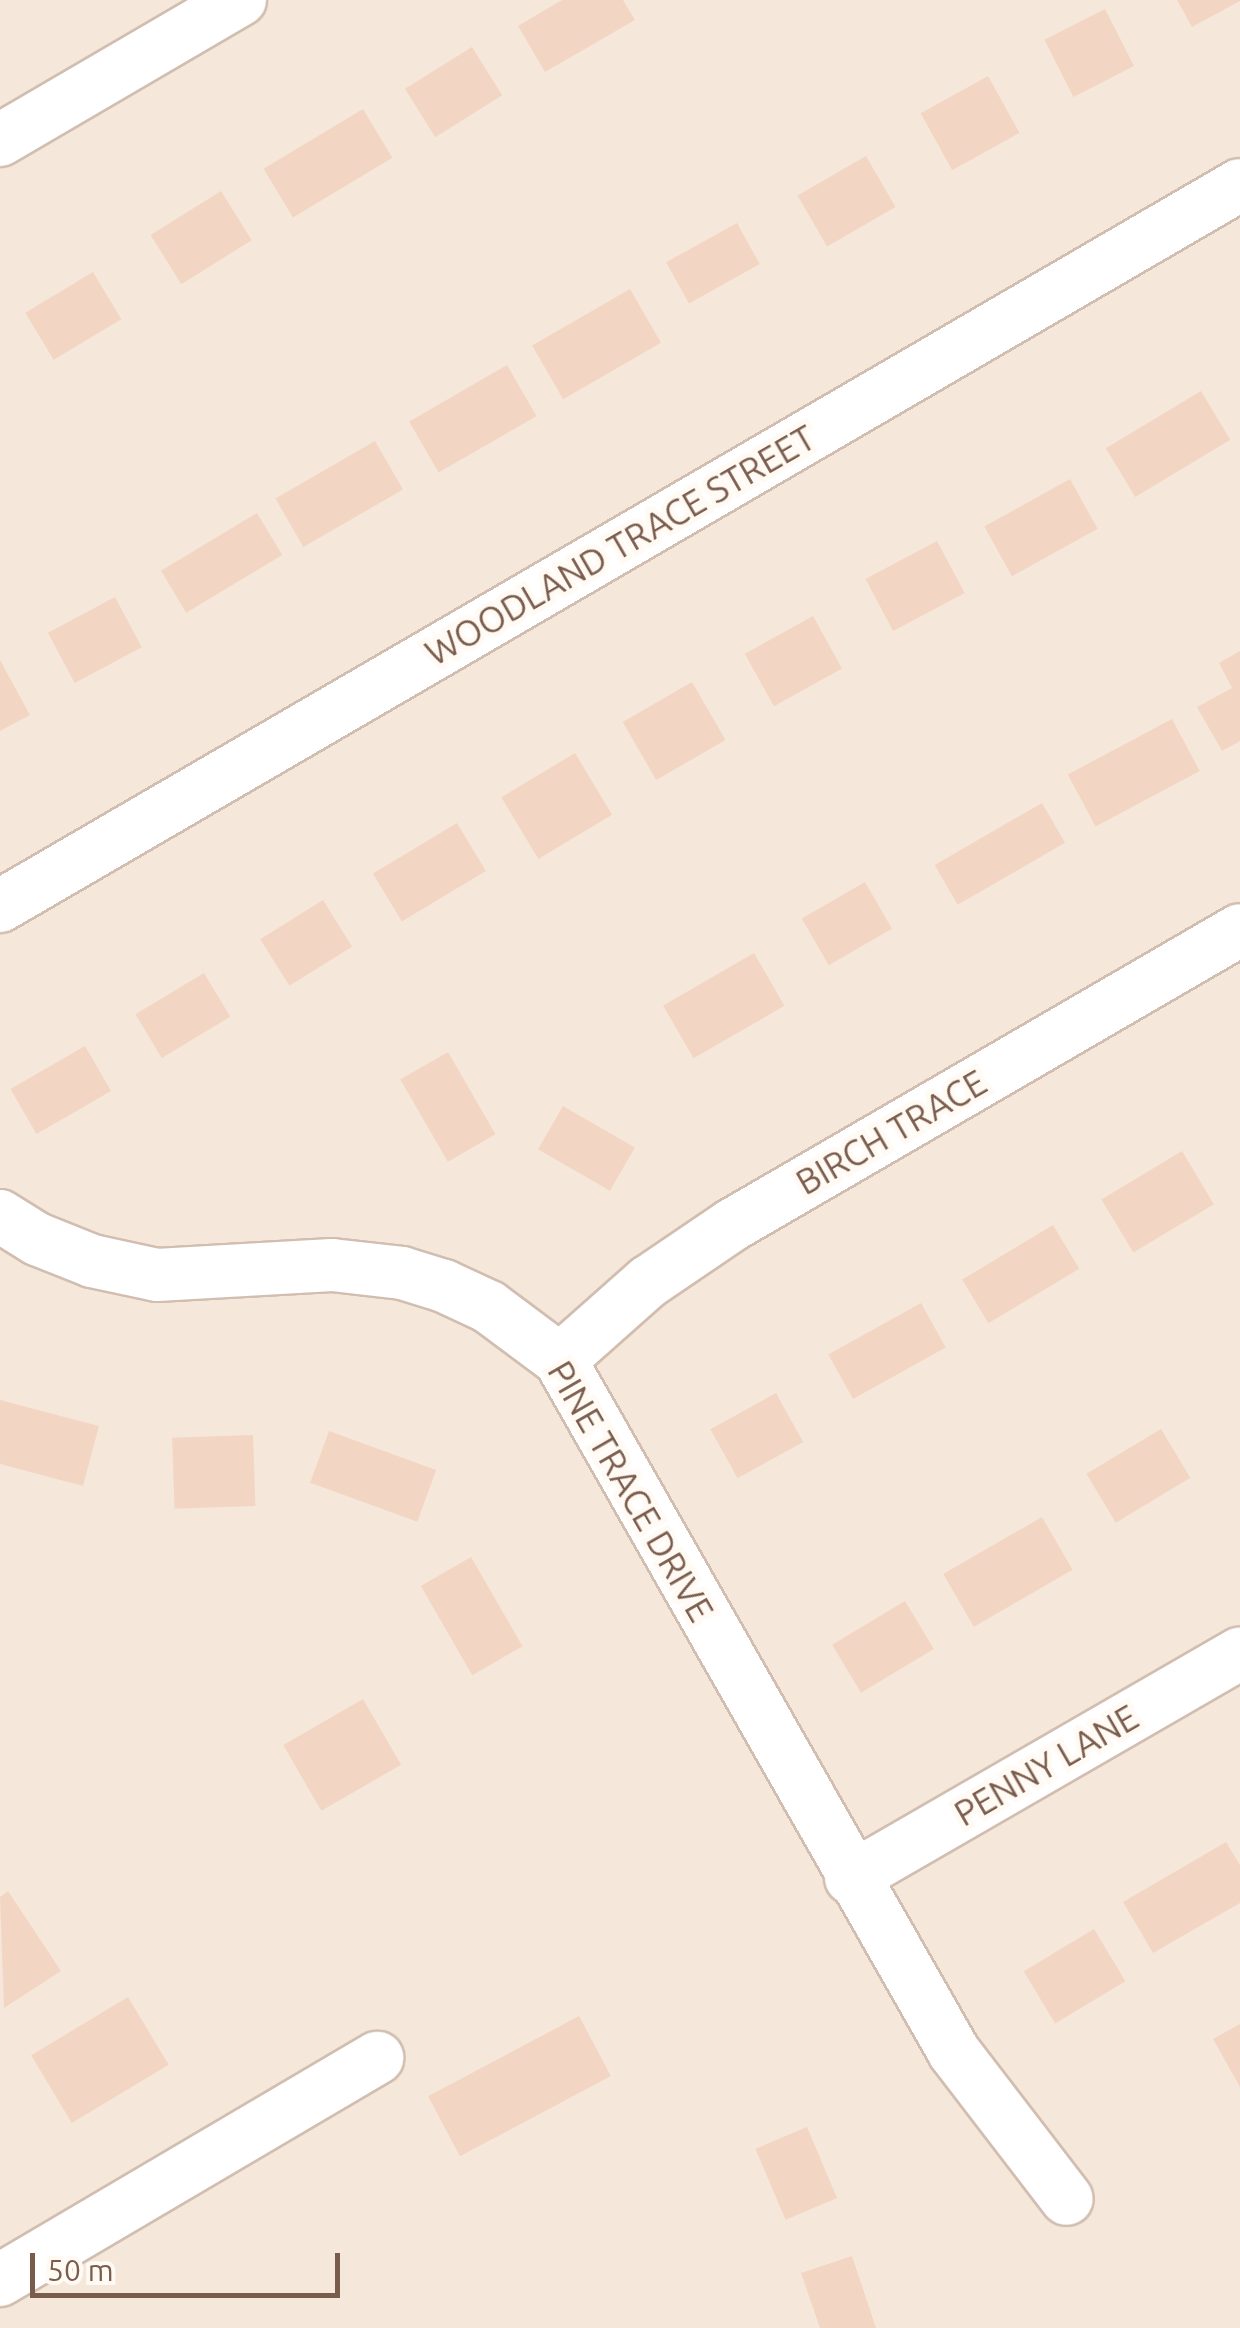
<!DOCTYPE html>
<html>
<head>
<meta charset="utf-8">
<style>
  body { margin:0 }
  #map { position:relative; width:1240px; height:2328px; overflow:hidden; background:#fdf6ec; font-family:Ubuntu,sans-serif }
  div>[style] { position:absolute }
  .residential>* { inset:0; background:#f5e8da; transform-origin:0 0 }
  .building>* { inset:0; background:#f3d5c3; transform-origin:0 0 }
  .roads { filter:drop-shadow(2px 0 #d1beb0) drop-shadow(-2px 0 #d1beb0) drop-shadow(0 2px #d1beb0) drop-shadow(0 -2px #d1beb0) }
  .minor>* { height:52px; margin:-26px; padding:0 26px; transform-origin:26px; border-radius:26px; background:#fff }
  span { translate:-50% -50%; white-space:nowrap; text-align:center; line-height:1.15; -webkit-text-stroke:10px #fffaf3; paint-order:stroke }
  .street-label { font-size:35px; color:#7a5c4d }
  .scale { position:absolute; left:30px; top:2253px; width:310px; height:45px; box-sizing:border-box; border:5px solid #7a5c4d; border-top:0; padding-left:12px; font-size:30px; line-height:35px; white-space:nowrap; color:#7a5c4d; -webkit-text-stroke:8px #fffaf3; paint-order:stroke }
</style>
</head>
<body>
<div id="map">
  <div class="residential">
    <i style="left:0;top:0;width:1240px;height:2328px"></i>
  </div>
  <div class="building">
    <i style="clip-path:polygon(562px 0,623px 0,635px 20px,545px 72px,518px 26px)"></i>
    <i style="clip-path:polygon(1177px 0,1240px 0,1240px 1px,1192px 27px)"></i>
    <i style="left:1105px;top:9px;width:64px;height:68px;rotate:63deg"></i>
    <i style="left:472px;top:47px;width:57px;height:79px;rotate:58deg"></i>
    <i style="left:988px;top:76px;width:65px;height:77px;rotate:61deg"></i>
    <i style="left:363px;top:109px;width:57px;height:116px;rotate:59deg"></i>
    <i style="left:866px;top:156px;width:59px;height:79px;rotate:60deg"></i>
    <i style="left:221px;top:191px;width:58px;height:83px;rotate:58deg"></i>
    <i style="left:737px;top:223px;width:47px;height:81px;rotate:61deg"></i>
    <i style="left:93px;top:272px;width:55px;height:79px;rotate:59deg"></i>
    <i style="left:630px;top:289px;width:62px;height:113px;rotate:60deg"></i>
    <i style="left:507px;top:365px;width:59px;height:113px;rotate:60deg"></i>
    <i style="left:1201px;top:391px;width:57px;height:111px;rotate:59deg"></i>
    <i style="left:375px;top:441px;width:56px;height:115px;rotate:60deg"></i>
    <i style="left:1070px;top:479px;width:57px;height:98px;rotate:61deg"></i>
    <i style="left:257px;top:513px;width:49px;height:112px;rotate:59deg"></i>
    <i style="left:937px;top:541px;width:59px;height:81px;rotate:62deg"></i>
    <i style="left:115px;top:597px;width:57px;height:76px;rotate:62deg"></i>
    <i style="left:813px;top:616px;width:60px;height:78px;rotate:61deg"></i>
    <i style="clip-path:polygon(1240px 651px,1240px 741px,1222px 751px,1197px 707px,1232px 688px,1219px 663px)"></i>
    <i style="clip-path:polygon(0 660px,30px 715px,0 731px)"></i>
    <i style="left:692px;top:682px;width:67px;height:80px;rotate:60deg"></i>
    <i style="left:1172px;top:719px;width:59px;height:118px;rotate:62deg"></i>
    <i style="left:575px;top:753px;width:72px;height:86px;rotate:59deg"></i>
    <i style="left:1042px;top:803px;width:46px;height:124px;rotate:60deg"></i>
    <i style="left:457px;top:823px;width:56px;height:98px;rotate:59deg"></i>
    <i style="left:865px;top:882px;width:54px;height:73px;rotate:60deg"></i>
    <i style="left:323px;top:900px;width:55px;height:74px;rotate:58deg"></i>
    <i style="left:754px;top:953px;width:61px;height:105px;rotate:60deg"></i>
    <i style="left:204px;top:973px;width:51px;height:80px;rotate:59deg"></i>
    <i style="left:85px;top:1046px;width:52px;height:86px;rotate:60deg"></i>
    <i style="left:448px;top:1052px;width:95px;height:55px;rotate:60deg"></i>
    <i style="left:563px;top:1106px;width:83px;height:50px;rotate:30deg"></i>
    <i style="left:1182px;top:1151px;width:62px;height:94px;rotate:59deg"></i>
    <i style="left:1053px;top:1225px;width:51px;height:106px;rotate:59deg"></i>
    <i style="left:921px;top:1303px;width:51px;height:106px;rotate:61deg"></i>
    <i style="left:776px;top:1393px;width:56px;height:75px;rotate:61deg"></i>
    <i style="clip-path:polygon(0 1400px,99px 1426px,83px 1486px,0 1464px)"></i>
    <i style="left:1161px;top:1429px;width:57px;height:87px;rotate:59deg"></i>
    <i style="left:329px;top:1431px;width:114px;height:55px;rotate:20deg"></i>
    <i style="left:253px;top:1435px;width:71px;height:81px;rotate:88deg"></i>
    <i style="left:1042px;top:1517px;width:61px;height:114px;rotate:60deg"></i>
    <i style="left:471px;top:1557px;width:103px;height:58px;rotate:60deg"></i>
    <i style="left:905px;top:1601px;width:56px;height:85px;rotate:59deg"></i>
    <i style="left:363px;top:1699px;width:76px;height:92px;rotate:60deg"></i>
    <i style="clip-path:polygon(1226px 1842px,1240px 1865px,1240px 1903px,1153px 1953px,1123px 1902px)"></i>
    <i style="clip-path:polygon(8px 1891px,61px 1971px,4px 2008px,0 1897px)"></i>
    <i style="left:1094px;top:1929px;width:61px;height:82px;rotate:59deg"></i>
    <i style="left:128px;top:1997px;width:79px;height:113px;rotate:59deg"></i>
    <i style="left:579px;top:2016px;width:68px;height:171px;rotate:62deg"></i>
    <i style="clip-path:polygon(1240px 2024px,1240px 2087px,1213px 2039px)"></i>
    <i style="left:807px;top:2127px;width:77px;height:56px;rotate:67deg"></i>
    <i style="clip-path:polygon(852px 2256px,876px 2328px,820px 2328px,801px 2273px)"></i>
  </div>
  <div class="roads">
    <div class="minor">
      <i style="left:0;top:140px;width:278px;rotate:-30.3deg"></i>
      <i style="left:0;top:906px;width:1434px;rotate:-30.18deg"></i>
      <i style="left:0;top:1216px;width:44px;rotate:31.9deg"></i>
      <i style="left:37px;top:1239px;width:59px;rotate:21.8deg"></i>
      <i style="left:92px;top:1261px;width:66px;rotate:12.2deg"></i>
      <i style="left:157px;top:1275px;width:175px;rotate:-3.3deg"></i>
      <i style="left:332px;top:1265px;width:70px;rotate:6.5deg"></i>
      <i style="left:402px;top:1273px;width:44px;rotate:17.2deg"></i>
      <i style="left:444px;top:1286px;width:50px;rotate:25deg"></i>
      <i style="left:489px;top:1307px;width:89px;rotate:36.7deg"></i>
      <i style="left:560px;top:1360px;width:796px;rotate:60.34deg"></i>
      <i style="left:954px;top:2052px;width:185px;rotate:52.5deg"></i>
      <i style="left:560px;top:1360px;width:118px;rotate:-41.6deg"></i>
      <i style="left:648px;top:1282px;width:102px;rotate:-34.2deg"></i>
      <i style="left:732px;top:1225px;width:587px;rotate:-30.14deg"></i>
      <i style="left:851px;top:1878px;width:449px;rotate:-30deg"></i>
      <i style="left:0;top:2280px;width:438px;rotate:-30.5deg"></i>
    </div>
  </div>
  <div class="street-label">
    <span style="left:620px;top:545px;rotate:-30deg">WOODLAND TRACE STREET</span>
    <span style="left:891px;top:1132px;rotate:-30deg">BIRCH TRACE</span>
    <span style="left:631px;top:1491px;rotate:60deg">PINE TRACE DRIVE</span>
    <span style="left:1046px;top:1765px;rotate:-30deg">PENNY LANE</span>
  </div>
  <div class="scale">50 m</div>
</div>
</body>
</html>
